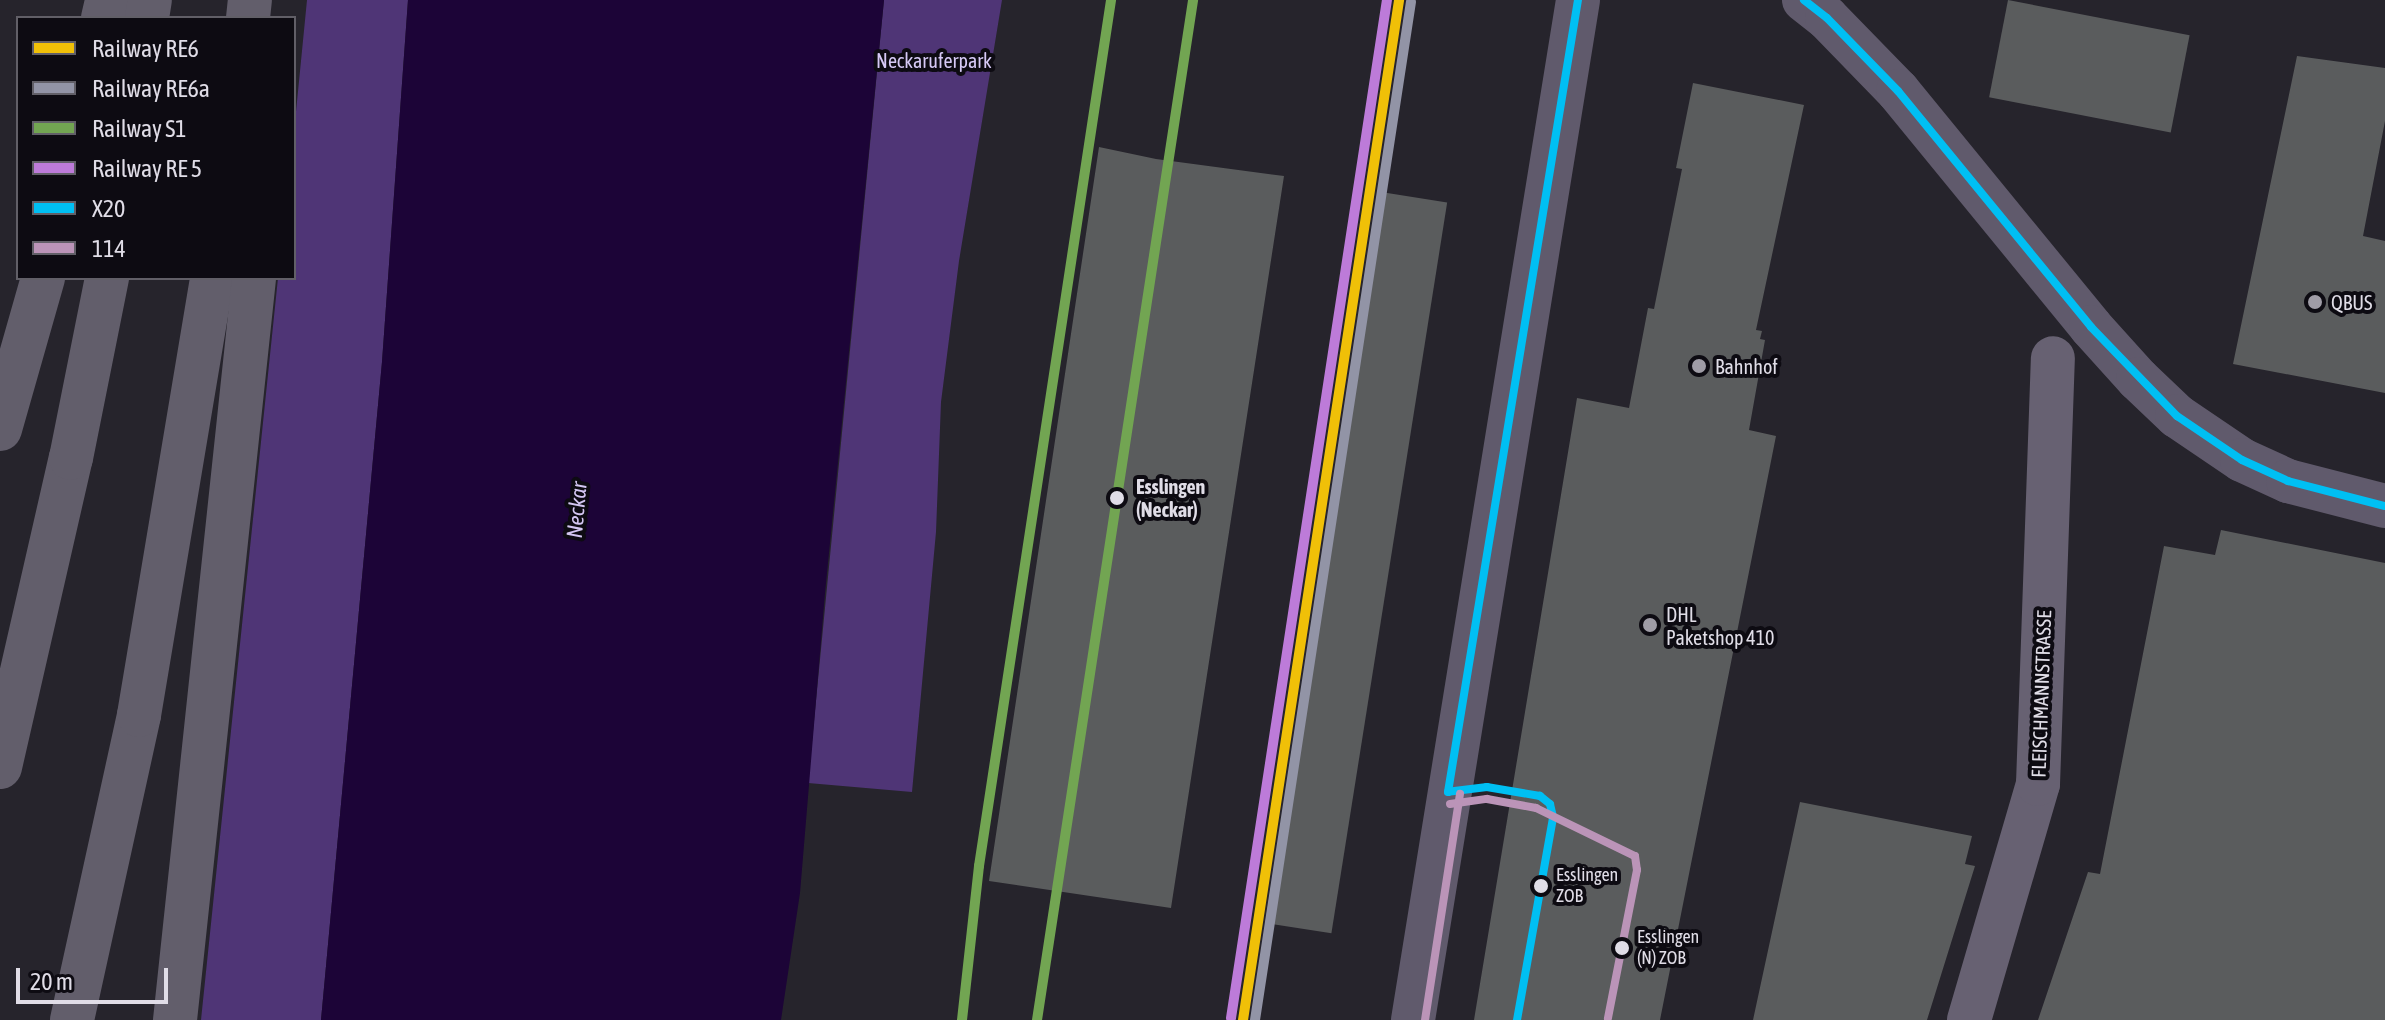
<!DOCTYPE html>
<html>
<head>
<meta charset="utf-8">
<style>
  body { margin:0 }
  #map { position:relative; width:2385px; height:1020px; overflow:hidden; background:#26242c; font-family:"Asap Condensed",sans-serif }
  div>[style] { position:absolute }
  .green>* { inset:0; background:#4f3576 }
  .water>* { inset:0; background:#1c0437 }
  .building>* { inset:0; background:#5a5c5d; transform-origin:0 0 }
  .street>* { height:44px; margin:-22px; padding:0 22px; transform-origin:22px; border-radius:22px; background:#676172 }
  .secondary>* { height:44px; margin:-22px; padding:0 22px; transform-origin:22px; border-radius:22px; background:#605a6c }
  .highway>* { height:44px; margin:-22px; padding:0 22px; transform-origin:22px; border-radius:22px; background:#625e6b }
  .bus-1>* { height:8px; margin:-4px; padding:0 4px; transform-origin:4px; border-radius:4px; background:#00bff3 }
  .bus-2>* { height:8px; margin:-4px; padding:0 4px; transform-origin:4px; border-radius:4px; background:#bb94b8 }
  .rail-1>* { height:10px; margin:-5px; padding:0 5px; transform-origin:5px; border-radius:5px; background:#f0c008 }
  .rail-2>* { height:10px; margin:-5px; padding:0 5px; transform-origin:5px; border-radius:5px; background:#9294a6 }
  .rail-3>* { height:10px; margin:-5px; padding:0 5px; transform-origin:5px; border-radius:5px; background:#72a552 }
  .rail-4>* { height:10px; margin:-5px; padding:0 5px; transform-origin:5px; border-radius:5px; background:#bd7bd9 }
  .dots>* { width:22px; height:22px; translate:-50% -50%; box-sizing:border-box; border:4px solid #0d0b12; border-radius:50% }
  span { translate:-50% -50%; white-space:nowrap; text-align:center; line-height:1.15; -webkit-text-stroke:8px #0d0b12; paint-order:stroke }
  .bus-label { font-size:18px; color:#e0dde7 }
  .left { translate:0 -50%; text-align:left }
  .park-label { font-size:20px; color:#d6c9f5 }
  .poi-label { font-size:20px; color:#e0dde7 }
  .stop-label { font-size:20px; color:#e0dde7; font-weight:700 }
  .street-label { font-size:20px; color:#e0dde7 }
  .water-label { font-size:22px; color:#d3c6f1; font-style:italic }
  .legend { position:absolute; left:16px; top:16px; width:280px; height:264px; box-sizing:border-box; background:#0d0b12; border:2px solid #615f67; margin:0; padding:10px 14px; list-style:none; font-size:24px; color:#e0dde7 }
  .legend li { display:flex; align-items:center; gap:16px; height:40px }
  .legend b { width:40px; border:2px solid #615f67 }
  .scale { position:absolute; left:16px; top:968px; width:152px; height:36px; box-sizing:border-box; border:4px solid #e0dde7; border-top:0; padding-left:10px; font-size:24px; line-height:28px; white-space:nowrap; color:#e0dde7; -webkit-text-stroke:6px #0d0b12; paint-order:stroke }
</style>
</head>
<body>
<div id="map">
  <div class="green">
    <i style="clip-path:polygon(307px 0,408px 0,382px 362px,321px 1020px,201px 1020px,278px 278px,294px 278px,294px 132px)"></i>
    <i style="clip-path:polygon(884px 0,1002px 0,959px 261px,941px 402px,936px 532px,912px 792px,808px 783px)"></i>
  </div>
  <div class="water">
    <i style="clip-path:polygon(408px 0,884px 0,825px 593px,800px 893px,781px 1020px,321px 1020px,382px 362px)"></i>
  </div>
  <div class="building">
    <i style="left:2008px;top:0;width:185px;height:99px;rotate:11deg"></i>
    <i style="clip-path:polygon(2297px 56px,2385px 68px,2385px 121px,2363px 236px,2385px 241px,2385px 393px,2233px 364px)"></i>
    <i style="clip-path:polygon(1693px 83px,1804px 105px,1756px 330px,1762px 331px,1760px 339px,1765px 340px,1749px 430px,1776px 436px,1660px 1020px,1474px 1020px,1577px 398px,1629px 408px,1648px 308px,1654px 309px,1682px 169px,1676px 168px)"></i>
    <i style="clip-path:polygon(1099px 147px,1156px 159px,1284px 176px,1171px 908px,989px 881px)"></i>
    <i style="left:1381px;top:192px;width:67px;height:740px;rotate:9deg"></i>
    <i style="clip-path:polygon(2221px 530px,2385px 563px,2385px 1020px,2038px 1020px,2088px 872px,2100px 874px,2164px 546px,2215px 555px)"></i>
    <i style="clip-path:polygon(1800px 802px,1972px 836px,1965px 864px,1975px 866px,1927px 1020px,1753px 1020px)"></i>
  </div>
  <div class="street">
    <i style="left:1969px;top:1020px;width:246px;rotate:-73.7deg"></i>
    <i style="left:2038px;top:784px;width:426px;rotate:-88deg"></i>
  </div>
  <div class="secondary">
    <i style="left:1804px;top:0;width:29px;rotate:38deg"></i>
    <i style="left:1827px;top:18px;width:102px;rotate:45.8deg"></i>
    <i style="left:1898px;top:91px;width:305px;rotate:50.7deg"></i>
    <i style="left:2091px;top:327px;width:70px;rotate:47.9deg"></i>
    <i style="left:2138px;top:379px;width:54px;rotate:43.5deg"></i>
    <i style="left:2177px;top:416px;width:78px;rotate:34.1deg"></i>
    <i style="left:2242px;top:460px;width:51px;rotate:24.5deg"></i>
    <i style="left:2288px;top:481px;width:100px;rotate:14.5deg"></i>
    <i style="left:1413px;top:1020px;width:1033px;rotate:-80.81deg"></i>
  </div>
  <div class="highway">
    <i style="left:103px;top:18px;width:18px;rotate:-77deg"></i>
    <i style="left:147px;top:18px;width:18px;rotate:-81deg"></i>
    <i style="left:248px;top:18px;width:18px;rotate:-84deg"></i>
    <i style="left:0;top:429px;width:157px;rotate:-74.1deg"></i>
    <i style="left:0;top:767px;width:317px;rotate:-77.1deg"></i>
    <i style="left:71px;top:458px;width:184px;rotate:-78.7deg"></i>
    <i style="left:72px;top:1020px;width:312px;rotate:-77.6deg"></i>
    <i style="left:139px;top:715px;width:443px;rotate:-80.5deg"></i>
    <i style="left:175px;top:1020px;width:746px;rotate:-83.92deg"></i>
  </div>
  <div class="bus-1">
    <i style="left:1804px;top:0;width:29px;rotate:38deg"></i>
    <i style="left:1827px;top:18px;width:102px;rotate:45.8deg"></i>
    <i style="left:1898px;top:91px;width:305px;rotate:50.7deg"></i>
    <i style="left:2091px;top:327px;width:124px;rotate:46deg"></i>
    <i style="left:2177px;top:416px;width:78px;rotate:34.1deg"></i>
    <i style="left:2242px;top:460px;width:51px;rotate:24.5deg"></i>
    <i style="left:2288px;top:481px;width:100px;rotate:14.5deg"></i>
    <i style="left:1517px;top:1020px;width:206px;rotate:-79.9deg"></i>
    <i style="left:1553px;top:817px;width:13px;rotate:-103deg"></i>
    <i style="left:1550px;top:804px;width:13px;rotate:-141deg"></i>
    <i style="left:1540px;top:796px;width:54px;rotate:-170.4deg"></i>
    <i style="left:1487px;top:787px;width:39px;rotate:173deg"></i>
    <i style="left:1448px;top:792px;width:803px;rotate:-80.68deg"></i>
  </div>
  <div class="bus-2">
    <i style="left:1450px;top:804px;width:37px;rotate:-8deg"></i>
    <i style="left:1487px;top:799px;width:50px;rotate:10.4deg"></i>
    <i style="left:1536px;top:808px;width:110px;rotate:25.9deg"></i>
    <i style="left:1635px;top:856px;width:14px;rotate:82deg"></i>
    <i style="left:1637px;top:870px;width:151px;rotate:101.1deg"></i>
    <i style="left:1425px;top:1020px;width:229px;rotate:-81.2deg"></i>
  </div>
  <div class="rail-1">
    <i style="left:1243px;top:1020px;width:1032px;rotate:-81.3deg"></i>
  </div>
  <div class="rail-2">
    <i style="left:1255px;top:1020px;width:1030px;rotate:-81.29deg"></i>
  </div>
  <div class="rail-3">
    <i style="left:962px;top:1020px;width:155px;rotate:-83.7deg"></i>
    <i style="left:979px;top:866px;width:876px;rotate:-81.33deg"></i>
    <i style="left:1037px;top:1020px;width:1032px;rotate:-81.3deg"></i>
  </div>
  <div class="rail-4">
    <i style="left:1231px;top:1018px;width:1030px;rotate:-81.29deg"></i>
  </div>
  <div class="dots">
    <i style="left:2315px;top:302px;background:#9f9ca6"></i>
    <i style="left:1699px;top:366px;background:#9f9ca6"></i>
    <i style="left:1117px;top:498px;background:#e0dde7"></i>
    <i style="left:1650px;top:625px;background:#9f9ca6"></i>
    <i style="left:1541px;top:886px;background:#e0dde7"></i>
    <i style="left:1622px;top:948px;background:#e0dde7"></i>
  </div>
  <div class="bus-label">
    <span class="left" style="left:1556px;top:886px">Esslingen<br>ZOB</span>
    <span class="left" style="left:1637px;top:948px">Esslingen<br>(N) ZOB</span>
  </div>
  <div class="park-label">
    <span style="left:934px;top:60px">Neckaruferpark</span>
  </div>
  <div class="poi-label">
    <span class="left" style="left:2331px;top:302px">QBUS</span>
    <span class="left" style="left:1715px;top:366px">Bahnhof</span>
    <span class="left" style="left:1666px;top:626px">DHL<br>Paketshop 410</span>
  </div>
  <div class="stop-label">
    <span class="left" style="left:1136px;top:498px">Esslingen<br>(Neckar)</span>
  </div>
  <div class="street-label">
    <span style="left:2041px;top:694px;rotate:-88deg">FLEISCHMANNSTRASSE</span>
  </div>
  <div class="water-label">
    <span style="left:577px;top:510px;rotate:-85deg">Neckar</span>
  </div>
  <ul class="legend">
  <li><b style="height:10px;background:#f0c008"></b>Railway RE6</li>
  <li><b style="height:10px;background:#9294a6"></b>Railway RE6a</li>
  <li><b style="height:10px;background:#72a552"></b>Railway S1</li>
  <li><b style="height:10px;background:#bd7bd9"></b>Railway RE 5</li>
  <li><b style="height:10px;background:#00bff3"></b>X20</li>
  <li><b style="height:10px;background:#bb94b8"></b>114</li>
  </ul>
  <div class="scale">20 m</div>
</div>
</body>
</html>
